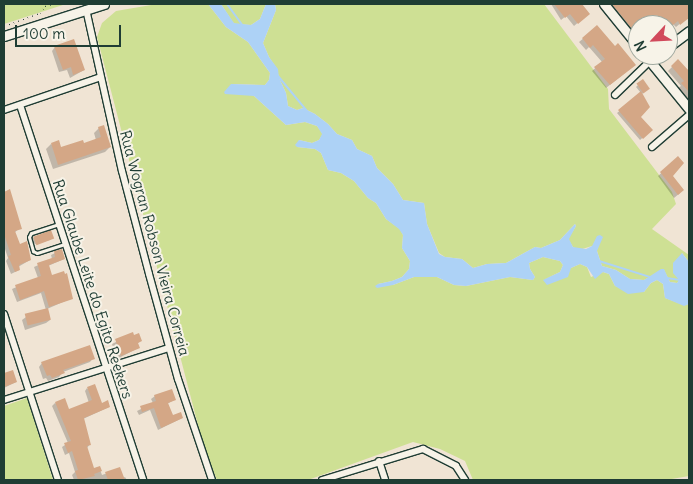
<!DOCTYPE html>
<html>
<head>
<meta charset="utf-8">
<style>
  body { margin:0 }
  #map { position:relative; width:693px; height:484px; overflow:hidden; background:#f0e4d4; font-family:Delius,sans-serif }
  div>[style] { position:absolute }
  .green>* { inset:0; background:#cee094 }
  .water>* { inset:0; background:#add2f6 }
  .shadow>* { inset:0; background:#0003 }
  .stream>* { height:2px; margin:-1px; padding:0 1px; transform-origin:1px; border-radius:1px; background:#add2f6 }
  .building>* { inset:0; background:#d4a786; transform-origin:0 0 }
  .path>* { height:1px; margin-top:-0.5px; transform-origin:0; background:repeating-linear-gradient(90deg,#1f3d34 0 1px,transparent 0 5px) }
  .roads { filter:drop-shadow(1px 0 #1f3d34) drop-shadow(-1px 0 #1f3d34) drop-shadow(0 1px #1f3d34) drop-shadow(0 -1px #1f3d34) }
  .lane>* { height:3px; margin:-1.5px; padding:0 1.5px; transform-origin:1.5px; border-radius:1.5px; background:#f7f3e8 }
  .street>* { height:6px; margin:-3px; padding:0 3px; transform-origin:3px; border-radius:3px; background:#f7f3e8 }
  .secondary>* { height:9px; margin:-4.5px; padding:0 4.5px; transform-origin:4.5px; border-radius:4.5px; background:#f7f3e8 }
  span { translate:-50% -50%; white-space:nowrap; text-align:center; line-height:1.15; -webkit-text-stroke:4px #f7f3e8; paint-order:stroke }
  .street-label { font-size:15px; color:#1f3d34 }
  .frame { position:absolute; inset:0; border:5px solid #1f3d34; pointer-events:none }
  .north { position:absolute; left:628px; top:15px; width:50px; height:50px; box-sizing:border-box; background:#f7f3e8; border:1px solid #a1aaa0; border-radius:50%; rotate:245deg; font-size:14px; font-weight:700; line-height:20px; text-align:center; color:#1f3d34 }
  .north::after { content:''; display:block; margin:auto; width:18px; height:22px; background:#d1495b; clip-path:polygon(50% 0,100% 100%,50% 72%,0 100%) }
  .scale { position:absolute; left:15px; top:25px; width:106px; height:22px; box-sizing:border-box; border:2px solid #1f3d34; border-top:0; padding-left:6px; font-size:15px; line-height:18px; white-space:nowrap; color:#1f3d34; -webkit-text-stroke:4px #f7f3e8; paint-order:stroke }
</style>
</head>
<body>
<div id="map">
  <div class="green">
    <i style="clip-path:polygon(4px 4px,66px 4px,4px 24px)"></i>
    <i style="clip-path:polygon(157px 4px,208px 4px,226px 27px,248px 42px,270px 73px,269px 80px,265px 85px,231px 84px,254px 96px,286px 125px,305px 122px,317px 126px,323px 134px,319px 140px,312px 143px,299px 140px,297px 147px,315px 149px,321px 153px,328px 170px,341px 173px,354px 181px,368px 198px,376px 203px,386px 219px,400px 229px,403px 235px,402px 248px,410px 261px,409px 269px,402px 277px,392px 281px,378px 284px,393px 285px,414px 277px,437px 277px,454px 285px,466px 286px,510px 277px,533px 280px,535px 277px,530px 269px,529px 263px,543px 257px,560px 261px,563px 265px,560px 272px,543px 280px,580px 264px,587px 267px,591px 277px,603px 272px,609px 274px,615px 286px,644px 292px,651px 283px,657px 280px,663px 284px,665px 298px,684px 305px,689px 304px,689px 476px,666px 480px,473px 480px,465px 461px,440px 449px,413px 442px,308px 480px,217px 480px,204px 448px,97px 37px,102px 23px,116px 11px)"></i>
    <i style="clip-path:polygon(221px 4px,266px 4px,260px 19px,251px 25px,234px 24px)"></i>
    <i style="clip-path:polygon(275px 4px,544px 4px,608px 89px,609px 109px,672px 192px,676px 204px,652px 229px,689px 255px,689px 262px,682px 253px,679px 281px,677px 283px,670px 282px,664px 270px,644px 280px,630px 279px,616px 270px,602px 266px,597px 251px,592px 246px,579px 250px,573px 247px,568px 239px,576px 226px,575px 224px,560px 240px,541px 248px,535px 247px,506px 263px,487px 264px,473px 268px,462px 259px,445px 257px,439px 253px,427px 224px,424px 203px,403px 200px,393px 184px,377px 168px,372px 156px,357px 149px,352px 140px,337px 134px,328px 124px,315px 114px,303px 108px,297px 110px,288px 106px,286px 93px,279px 78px,277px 69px,269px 57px,263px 43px,276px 10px)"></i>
    <i style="clip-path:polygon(27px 398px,53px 480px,4px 480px,4px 406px)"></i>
  </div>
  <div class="water">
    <i style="clip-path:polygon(208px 4px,221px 4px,234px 23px,251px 25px,260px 19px,266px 4px,275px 4px,276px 10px,263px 43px,269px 57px,278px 69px,279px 78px,286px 93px,288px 106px,297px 110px,303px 108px,315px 114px,328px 124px,337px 134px,352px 140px,357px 149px,372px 156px,377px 168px,393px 184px,403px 200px,424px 203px,427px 224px,439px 254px,445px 257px,462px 259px,473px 268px,487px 264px,506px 263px,535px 247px,541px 248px,560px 240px,575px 224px,576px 226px,569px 239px,573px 247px,586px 249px,592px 246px,597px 236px,600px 235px,603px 237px,597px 251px,602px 266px,616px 270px,630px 279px,644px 280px,661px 269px,664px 269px,670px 282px,677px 283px,679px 280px,673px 273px,673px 263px,682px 253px,689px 262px,689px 304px,684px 306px,665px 298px,663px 284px,657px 280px,651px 283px,644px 292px,628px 294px,615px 286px,609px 274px,603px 272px,595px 279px,587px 267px,580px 264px,571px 268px,568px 277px,547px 285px,543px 280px,560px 272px,563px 265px,560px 261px,543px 257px,529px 263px,530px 269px,535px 277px,533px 280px,510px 277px,466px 286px,454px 285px,437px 277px,414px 277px,393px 285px,377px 288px,375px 286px,378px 284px,392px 281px,402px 277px,409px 269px,410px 261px,402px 248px,403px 235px,399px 229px,386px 219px,376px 203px,368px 198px,354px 181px,341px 173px,328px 170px,321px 153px,315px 149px,297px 147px,295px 145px,299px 140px,312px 143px,319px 140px,322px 134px,317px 126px,305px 122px,286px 125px,254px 96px,225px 94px,224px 92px,231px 84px,265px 85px,269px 80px,270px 73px,248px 42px,226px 27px)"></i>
  </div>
  <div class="shadow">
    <i style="clip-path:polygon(551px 4px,581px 4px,588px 14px,574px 26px,566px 16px,561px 20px)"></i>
    <i style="clip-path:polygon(606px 4px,687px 4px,689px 6px,689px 16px,676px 27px,673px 24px,668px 28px,668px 25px,638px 25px,638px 40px)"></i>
    <i style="clip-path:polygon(597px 27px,631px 68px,606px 88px,592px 71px,602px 62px,589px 47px,586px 50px,579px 42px)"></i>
    <i style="clip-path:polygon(55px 47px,84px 70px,70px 78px,67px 70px,59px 72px,52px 51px)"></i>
    <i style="clip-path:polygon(678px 61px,689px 72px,689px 100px,678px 88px,681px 86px,668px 71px)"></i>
    <i style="clip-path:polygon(642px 81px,648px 88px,642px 94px,639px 117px,651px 130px,640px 140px,617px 113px,641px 93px,636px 87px)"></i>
    <i style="clip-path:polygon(99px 128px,110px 147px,105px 152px,53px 169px,46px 149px,51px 144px,60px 149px,84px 144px,96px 140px,94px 133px)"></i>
    <i style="clip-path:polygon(678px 158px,671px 176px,680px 193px,674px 198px,658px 176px)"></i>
    <i style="clip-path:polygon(4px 189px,20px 228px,14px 233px,19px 245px,30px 260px,18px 267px,19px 270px,11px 274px,6px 261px,8px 258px,4px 246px)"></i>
    <i style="clip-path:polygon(51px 232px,53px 237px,50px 240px,32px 245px,31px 241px,33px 238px)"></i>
    <i style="clip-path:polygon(61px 250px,64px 259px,48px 266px,51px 277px,72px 298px,47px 309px,50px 320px,46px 323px,25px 330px,22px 320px,26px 317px,46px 310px,41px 293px,17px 302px,12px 289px,38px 278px,34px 267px,52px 259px,51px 255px)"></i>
    <i style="clip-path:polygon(132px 334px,140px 341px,137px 344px,138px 348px,117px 359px,112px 344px)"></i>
    <i style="clip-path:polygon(93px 358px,90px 362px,63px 372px,59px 377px,48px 381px,46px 378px,43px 379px,39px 367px,42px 363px)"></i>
    <i style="clip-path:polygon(13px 372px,16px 382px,4px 388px,4px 374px)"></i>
    <i style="clip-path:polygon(87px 388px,101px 404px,109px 407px,83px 419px,90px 444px,87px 448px,93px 469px,99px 467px,102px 475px,119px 469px,123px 478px,125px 477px,127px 480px,74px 480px,72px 475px,75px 472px,69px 453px,65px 455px,62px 447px,68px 443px,52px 406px,55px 403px,69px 410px,89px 403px,85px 391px)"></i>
    <i style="clip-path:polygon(155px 396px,174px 400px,167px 404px,172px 417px,182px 418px,158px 430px,150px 410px,139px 415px,137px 411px,153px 403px,151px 399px)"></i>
  </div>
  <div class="stream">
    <i style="left:227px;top:4px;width:26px;rotate:54deg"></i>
    <i style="left:278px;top:76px;width:45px;rotate:50.4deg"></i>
    <i style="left:599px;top:261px;width:53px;rotate:17.4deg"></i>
    <i style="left:667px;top:278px;width:12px;rotate:9deg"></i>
  </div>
  <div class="building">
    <i style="clip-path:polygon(554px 4px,582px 4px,590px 14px,578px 24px,570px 14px,565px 18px)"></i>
    <i style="clip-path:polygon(612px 4px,689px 4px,689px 18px,680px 25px,678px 21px,668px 29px,668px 25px,662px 22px,659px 25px,638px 25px,638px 32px,635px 28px,633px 30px)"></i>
    <i style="clip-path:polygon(597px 25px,615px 46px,618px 43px,636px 65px,610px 85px,594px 67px,605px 59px,593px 45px,590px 48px,582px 38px)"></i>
    <i style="clip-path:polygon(74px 39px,85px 70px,73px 75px,71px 67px,63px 70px,54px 46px)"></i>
    <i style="clip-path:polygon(678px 59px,689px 71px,689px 92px,681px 83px,684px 81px,671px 66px)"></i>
    <i style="left:643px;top:79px;width:12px;height:8px;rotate:55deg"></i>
    <i style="clip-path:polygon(641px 91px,650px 107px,641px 117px,653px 130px,643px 139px,618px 110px)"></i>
    <i style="clip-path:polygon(104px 125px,111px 147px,58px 165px,51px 143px,59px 140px,61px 147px,83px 140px,84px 143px,101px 137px,98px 127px)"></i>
    <i style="clip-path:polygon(678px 156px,684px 163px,673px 176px,684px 190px,678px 195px,660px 172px)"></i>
    <i style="clip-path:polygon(10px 189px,22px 229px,15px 231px,20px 244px,27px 241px,31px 260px,19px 265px,20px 270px,15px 272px,8px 256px,11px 255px,4px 234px,4px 192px)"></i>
    <i style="left:51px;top:230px;width:9px;height:19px;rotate:69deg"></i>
    <i style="clip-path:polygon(62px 249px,65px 259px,49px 265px,52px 275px,64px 271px,65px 274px,67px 273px,73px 299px,49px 307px,44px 291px,20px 300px,15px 285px,41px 276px,37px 263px,55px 257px,54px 251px)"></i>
    <i style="left:48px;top:308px;width:12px;height:24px;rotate:76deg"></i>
    <i style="clip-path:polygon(133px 332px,134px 335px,139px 333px,142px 341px,138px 343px,140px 348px,121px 356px,115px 339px)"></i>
    <i style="clip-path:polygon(90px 345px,95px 359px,63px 370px,65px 373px,52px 378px,50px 375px,47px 376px,41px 362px)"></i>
    <i style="clip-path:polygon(13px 370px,17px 382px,4px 387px,4px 373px)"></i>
    <i style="clip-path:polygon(95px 384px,102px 403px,108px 400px,110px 407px,84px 418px,91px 445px,87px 446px,94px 468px,100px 466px,102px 471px,94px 474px,95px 476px,78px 480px,75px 471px,78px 470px,72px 451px,68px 453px,64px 443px,71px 441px,55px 402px,65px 398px,69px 409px,92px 400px,87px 387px)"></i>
    <i style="clip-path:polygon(172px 389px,176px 400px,168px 403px,173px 415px,181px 412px,183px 418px,161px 428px,154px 408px,142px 412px,140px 406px,156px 401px,154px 395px)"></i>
    <i style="clip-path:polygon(120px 467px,125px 480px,108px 480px,105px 472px)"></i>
  </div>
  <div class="path">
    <i style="left:59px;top:4px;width:3px"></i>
    <i style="left:4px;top:26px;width:38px;rotate:-20deg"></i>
    <i style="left:40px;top:13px;width:9px;rotate:-54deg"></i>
    <i style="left:45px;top:6px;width:8px;rotate:-14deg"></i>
  </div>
  <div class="roads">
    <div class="lane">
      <i style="left:59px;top:224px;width:29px;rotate:162deg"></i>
      <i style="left:31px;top:233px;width:4px;rotate:117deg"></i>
      <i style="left:29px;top:237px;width:15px;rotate:74deg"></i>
      <i style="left:33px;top:251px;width:4px;rotate:27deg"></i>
      <i style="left:37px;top:253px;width:29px;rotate:-18deg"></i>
    </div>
    <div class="street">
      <i style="left:86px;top:9px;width:166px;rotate:77.5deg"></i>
      <i style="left:122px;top:171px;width:106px;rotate:75.3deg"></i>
      <i style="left:149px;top:274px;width:109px;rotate:74.6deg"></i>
      <i style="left:178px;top:379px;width:107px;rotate:71.4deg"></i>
      <i style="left:615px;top:95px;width:49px;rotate:-44.2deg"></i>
      <i style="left:20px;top:105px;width:395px;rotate:71.8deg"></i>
      <i style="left:4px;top:110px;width:102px;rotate:-18.8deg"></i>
      <i style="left:652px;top:147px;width:49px;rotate:-40.9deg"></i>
      <i style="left:4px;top:314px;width:175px;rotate:72deg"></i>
      <i style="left:4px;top:400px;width:173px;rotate:-17.5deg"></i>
      <i style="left:379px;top:461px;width:20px;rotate:72deg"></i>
      <i style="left:322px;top:480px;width:106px;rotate:-17.1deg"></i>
      <i style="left:423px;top:449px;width:37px;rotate:27deg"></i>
      <i style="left:456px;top:466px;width:17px;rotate:57deg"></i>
    </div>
    <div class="secondary">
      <i style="left:604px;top:4px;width:54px;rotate:51deg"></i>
      <i style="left:4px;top:36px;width:105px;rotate:-17.7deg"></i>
      <i style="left:668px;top:47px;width:26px;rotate:-37deg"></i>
      <i style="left:645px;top:55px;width:70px;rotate:50.8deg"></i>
    </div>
  </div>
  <div class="street-label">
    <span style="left:155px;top:243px;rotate:75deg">Rua Wogran Robson Vieira Correia</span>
    <span style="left:93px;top:289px;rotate:72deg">Rua Glaube Leite do Egito Reekers</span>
  </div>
  <div class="frame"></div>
  <div class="north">N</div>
  <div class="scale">100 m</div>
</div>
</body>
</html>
